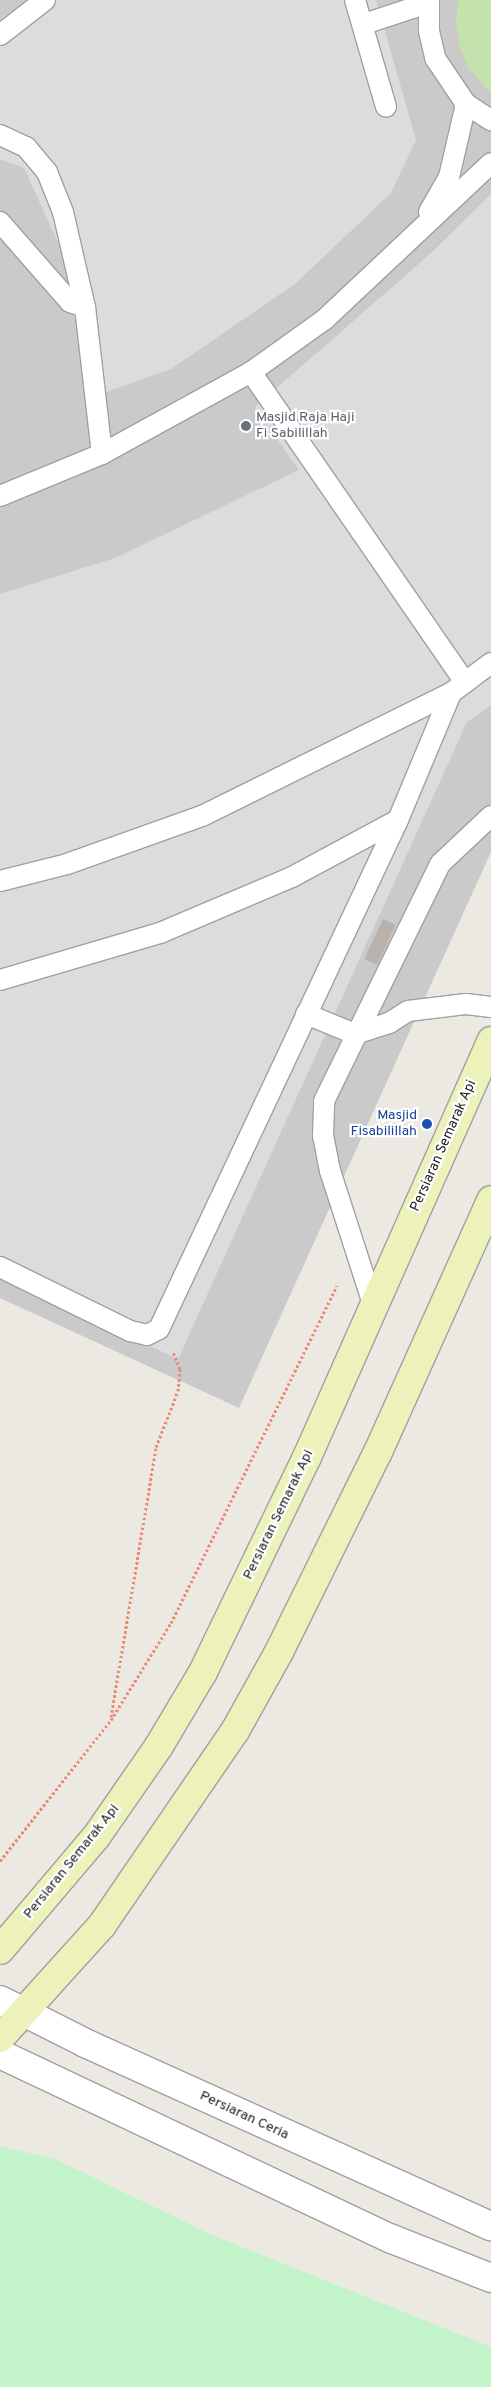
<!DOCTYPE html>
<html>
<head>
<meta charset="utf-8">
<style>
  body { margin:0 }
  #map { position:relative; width:491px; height:2387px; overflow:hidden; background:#ece9e2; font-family:Overpass,sans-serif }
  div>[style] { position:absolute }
  .religious>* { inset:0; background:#cacaca }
  .grass>* { inset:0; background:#c3e2ac }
  .park>* { inset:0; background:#c2f3c9 }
  .parking>* { inset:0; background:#dcdcdc }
  .building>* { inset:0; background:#b9b2ac; transform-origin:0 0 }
  .path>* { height:3px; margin-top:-1.5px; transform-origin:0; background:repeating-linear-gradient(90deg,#ec8874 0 2.5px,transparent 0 5px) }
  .roads { filter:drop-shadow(1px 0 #a0a0a0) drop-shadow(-1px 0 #a0a0a0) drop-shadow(0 1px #a0a0a0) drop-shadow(0 -1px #a0a0a0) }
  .service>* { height:20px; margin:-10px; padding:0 10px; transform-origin:10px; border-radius:10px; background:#fff }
  .tertiary>* { height:28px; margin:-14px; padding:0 14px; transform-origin:14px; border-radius:14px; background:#fff }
  .secondary>* { height:28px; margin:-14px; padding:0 14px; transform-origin:14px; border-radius:14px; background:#ecf2ba }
  .dots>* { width:14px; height:14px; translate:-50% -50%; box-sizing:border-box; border:2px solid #fff; border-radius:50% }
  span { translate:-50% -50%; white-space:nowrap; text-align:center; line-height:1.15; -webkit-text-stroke:4.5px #fff; paint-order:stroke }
  .worship-label { font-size:14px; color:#5b616d }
  .left { translate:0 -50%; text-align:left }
  .transit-label { font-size:14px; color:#164399 }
  .right { translate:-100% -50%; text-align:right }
  .street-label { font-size:14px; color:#1c1c1c }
</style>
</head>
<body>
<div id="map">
  <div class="religious">
    <i style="clip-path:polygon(0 0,491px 0,491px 852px,239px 1408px,0 1298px)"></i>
  </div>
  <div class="grass">
    <i style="clip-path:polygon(458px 0,491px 0,491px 93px,469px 69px,460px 48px,456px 25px)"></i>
  </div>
  <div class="park">
    <i style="clip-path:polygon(0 2146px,55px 2159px,212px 2235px,491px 2347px,491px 2387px,0 2387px)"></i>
  </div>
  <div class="parking">
    <i style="clip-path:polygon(28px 0,376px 0,416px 140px,391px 193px,295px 284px,171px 369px,92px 397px,76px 282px,24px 168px,0 159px,0 19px)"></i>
    <i style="clip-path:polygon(491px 194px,491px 705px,467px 722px,178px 1359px,0 1277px,0 594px,115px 558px,299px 470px,255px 407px,430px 254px)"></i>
  </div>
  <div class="building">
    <i style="left:383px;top:919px;width:14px;height:44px;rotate:25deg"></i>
  </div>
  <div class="path">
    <i style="left:111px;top:1717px;width:274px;rotate:-80.5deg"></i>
    <i style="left:156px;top:1447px;width:60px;rotate:-68.6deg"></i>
    <i style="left:178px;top:1391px;width:22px;rotate:-85deg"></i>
    <i style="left:180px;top:1369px;width:18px;rotate:-112deg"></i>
    <i style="left:0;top:1861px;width:179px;rotate:-51.8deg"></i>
    <i style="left:111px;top:1720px;width:114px;rotate:-58.3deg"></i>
    <i style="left:171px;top:1623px;width:376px;rotate:-63.8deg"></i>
  </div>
  <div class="roads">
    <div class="service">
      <i style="left:355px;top:0;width:111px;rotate:73.8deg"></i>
      <i style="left:429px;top:0;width:31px;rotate:90deg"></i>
      <i style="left:429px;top:31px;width:28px;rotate:77deg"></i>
      <i style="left:435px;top:58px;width:55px;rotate:56deg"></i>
      <i style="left:466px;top:104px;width:30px;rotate:33deg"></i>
      <i style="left:364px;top:24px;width:67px;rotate:-18.2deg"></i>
      <i style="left:0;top:35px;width:57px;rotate:-37.9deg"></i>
      <i style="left:0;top:135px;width:29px;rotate:25deg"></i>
      <i style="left:26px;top:147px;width:33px;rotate:50deg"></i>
      <i style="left:47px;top:172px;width:43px;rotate:68.2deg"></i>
      <i style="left:63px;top:212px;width:98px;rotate:77deg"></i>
      <i style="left:85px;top:307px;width:148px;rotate:83.4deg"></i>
      <i style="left:429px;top:212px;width:40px;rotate:-60.3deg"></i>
      <i style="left:449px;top:177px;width:75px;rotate:-76.9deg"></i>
      <i style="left:0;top:222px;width:106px;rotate:48.8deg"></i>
      <i style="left:70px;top:302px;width:16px;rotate:18deg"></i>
      <i style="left:251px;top:372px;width:377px;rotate:55.4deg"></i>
      <i style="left:0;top:496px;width:110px;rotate:-22.4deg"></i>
      <i style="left:102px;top:454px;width:170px;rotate:-28.8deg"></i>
      <i style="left:251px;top:372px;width:90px;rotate:-35.5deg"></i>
      <i style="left:324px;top:320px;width:229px;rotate:-43.2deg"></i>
      <i style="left:0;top:881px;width:69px;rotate:-14.2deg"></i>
      <i style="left:67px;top:864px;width:143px;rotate:-19.6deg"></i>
      <i style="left:202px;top:816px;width:278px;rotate:-26.3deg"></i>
      <i style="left:451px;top:693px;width:50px;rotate:-36.9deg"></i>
      <i style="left:0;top:980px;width:167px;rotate:-16.4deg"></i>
      <i style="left:160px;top:933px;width:143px;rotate:-23deg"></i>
      <i style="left:292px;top:877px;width:120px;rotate:-28.3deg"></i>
      <i style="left:306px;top:1014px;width:53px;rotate:22.2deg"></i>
      <i style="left:355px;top:1034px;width:36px;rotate:-18deg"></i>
      <i style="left:389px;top:1023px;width:22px;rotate:-32deg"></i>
      <i style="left:408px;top:1011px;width:58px;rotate:-6.9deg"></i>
      <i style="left:466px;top:1004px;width:25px;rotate:7deg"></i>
      <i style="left:0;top:1267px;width:145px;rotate:26.2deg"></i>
      <i style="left:130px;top:1331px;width:17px;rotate:13deg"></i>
      <i style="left:147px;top:1335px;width:13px;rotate:-27deg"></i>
      <i style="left:159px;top:1329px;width:562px;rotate:-64.85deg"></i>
      <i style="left:398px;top:820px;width:138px;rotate:-67.3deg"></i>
      <i style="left:374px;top:1307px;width:143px;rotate:-107.9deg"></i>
      <i style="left:330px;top:1171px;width:36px;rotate:-101deg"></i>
      <i style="left:323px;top:1136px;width:35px;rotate:-88deg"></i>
      <i style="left:324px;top:1101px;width:264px;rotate:-63.9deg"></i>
      <i style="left:440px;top:864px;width:70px;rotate:-43.3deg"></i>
    </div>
    <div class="tertiary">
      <i style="left:0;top:2000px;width:95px;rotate:26.8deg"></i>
      <i style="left:85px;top:2043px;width:445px;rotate:24.3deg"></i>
      <i style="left:0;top:2054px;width:433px;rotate:25.3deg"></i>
      <i style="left:392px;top:2239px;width:106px;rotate:21.5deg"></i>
    </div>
    <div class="secondary">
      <i style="left:0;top:1950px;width:148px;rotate:-49.7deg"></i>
      <i style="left:96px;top:1837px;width:111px;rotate:-55.3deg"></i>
      <i style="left:159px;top:1746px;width:86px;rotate:-59.3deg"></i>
      <i style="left:203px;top:1672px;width:239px;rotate:-64.2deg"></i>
      <i style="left:307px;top:1457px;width:455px;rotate:-66.1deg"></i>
      <i style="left:0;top:2038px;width:152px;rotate:-47.9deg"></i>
      <i style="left:102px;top:1925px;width:235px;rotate:-55.6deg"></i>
      <i style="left:235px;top:1731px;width:90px;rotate:-60.9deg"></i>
      <i style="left:279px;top:1652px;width:223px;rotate:-63.7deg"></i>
      <i style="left:378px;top:1452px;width:276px;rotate:-65.8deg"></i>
    </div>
  </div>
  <div class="dots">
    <i style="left:246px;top:426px;background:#6b7280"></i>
    <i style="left:427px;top:1124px;background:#1a4fb4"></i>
  </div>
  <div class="worship-label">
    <span class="left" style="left:256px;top:426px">Masjid Raja Haji<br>Fi Sabilillah</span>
  </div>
  <div class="transit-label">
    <span class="right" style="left:417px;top:1124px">Masjid<br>Fisabilillah</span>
  </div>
  <div class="street-label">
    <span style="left:444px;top:1146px;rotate:-66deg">Persiaran Semarak Api</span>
    <span style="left:279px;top:1515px;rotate:-64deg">Persiaran Semarak Api</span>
    <span style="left:72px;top:1862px;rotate:-51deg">Persiaran Semarak Api</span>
    <span style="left:244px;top:2116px;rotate:25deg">Persiaran Ceria</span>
  </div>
</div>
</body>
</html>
